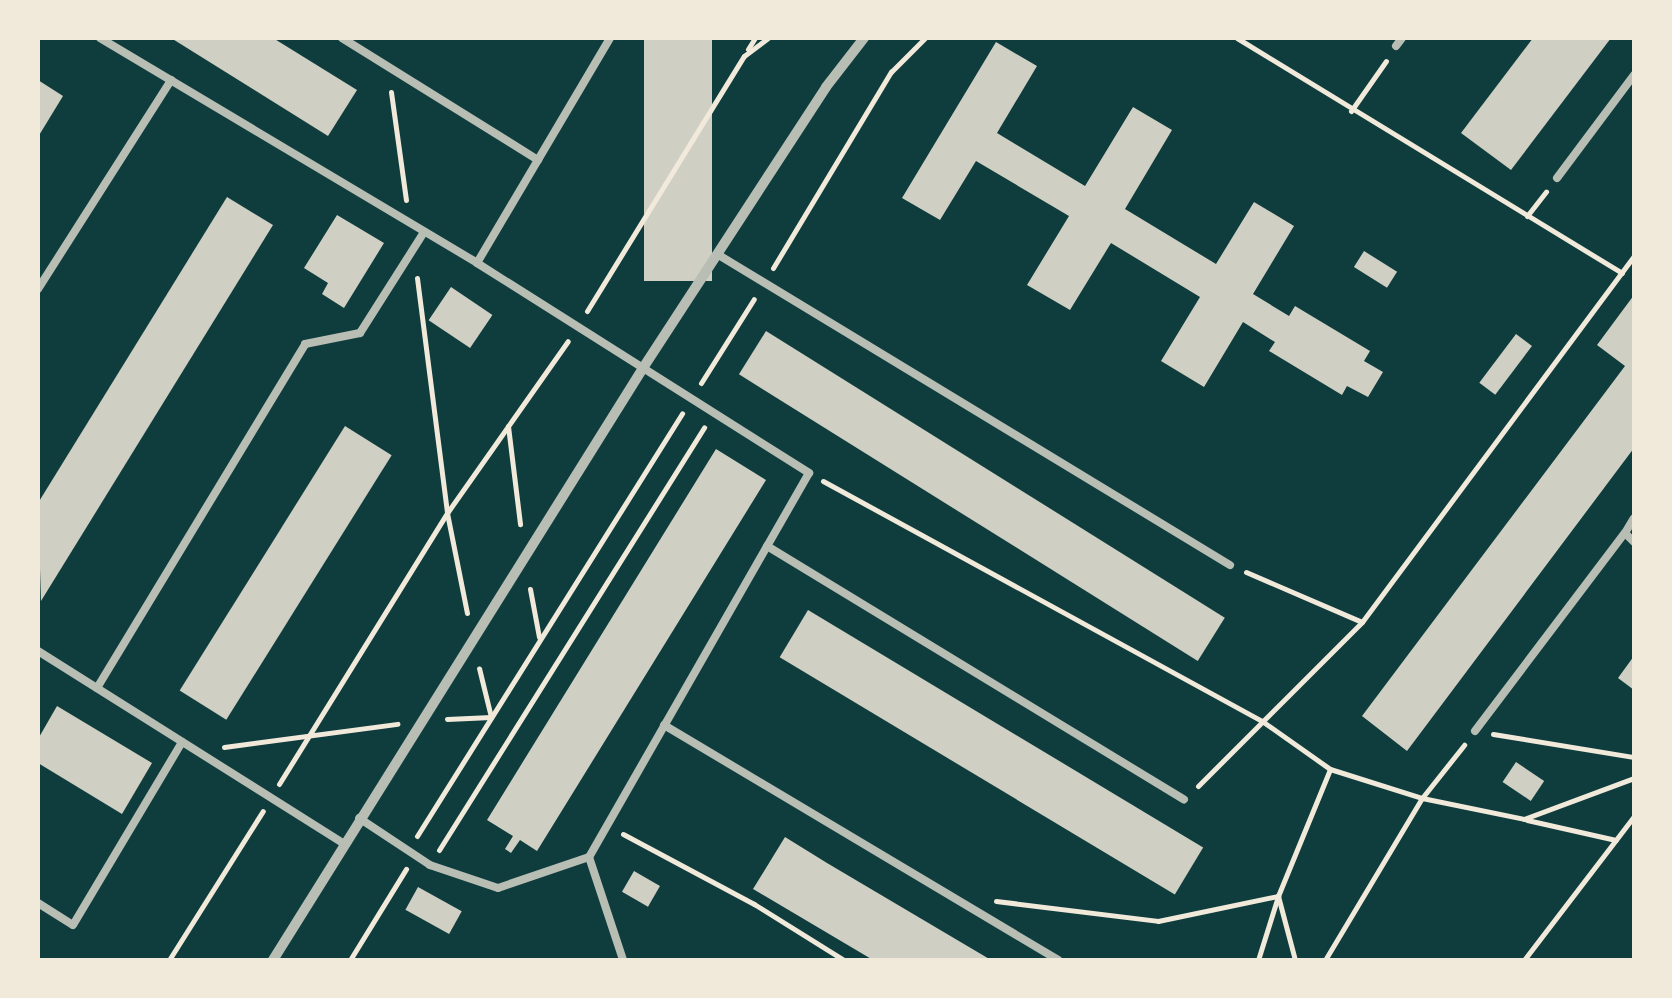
<!DOCTYPE html>
<html>
<head>
<meta charset="utf-8">
<style>
  body { margin:0 }
  #map { position:relative; width:1672px; height:998px; overflow:hidden; background:#0f3d3e; font-family:Rubik,sans-serif }
  div>[style] { position:absolute }
  .building>* { inset:0; background:#cfcfc3; transform-origin:0 0 }
  .path>* { height:5px; margin:-2.5px; padding:0 2.5px; transform-origin:2.5px; border-radius:2.5px; background:#f1e9da }
  .service>* { height:8px; margin:-4px; padding:0 4px; transform-origin:4px; border-radius:4px; background:#b8beb3 }
  .minor>* { height:10px; margin:-5px; padding:0 5px; transform-origin:5px; border-radius:5px; background:#b8beb3 }
  span { translate:-50% -50%; white-space:nowrap; text-align:center; line-height:1.15; -webkit-text-stroke:9px #f1e9da; paint-order:stroke }
  .frame { position:absolute; inset:0; border:40px solid #f1e9da; pointer-events:none }
</style>
</head>
<body>
<div id="map">
  <div class="building">
    <i style="clip-path:polygon(171px 38px,273px 38px,357px 90px,328px 136px)"></i>
    <i style="left:644px;top:38px;width:68px;height:243px"></i>
    <i style="clip-path:polygon(1533px 38px,1611px 38px,1511px 170px,1461px 133px)"></i>
    <i style="clip-path:polygon(996px 42px,1037px 66px,997px 133px,1085px 186px,1133px 107px,1172px 130px,1125px 209px,1216px 264px,1254px 202px,1294px 226px,1253px 294px,1289px 316px,1295px 306px,1370px 351px,1364px 361px,1383px 372px,1368px 397px,1347px 386px,1342px 395px,1269px 351px,1275px 342px,1243px 322px,1204px 387px,1161px 361px,1200px 297px,1111px 243px,1070px 310px,1027px 285px,1069px 216px,976px 161px,940px 220px,902px 198px)"></i>
    <i style="clip-path:polygon(38px 80px,63px 96px,38px 137px)"></i>
    <i style="clip-path:polygon(227px 197px,273px 225px,41px 601px,38px 503px)"></i>
    <i style="clip-path:polygon(337px 215px,384px 243px,344px 308px,322px 294px,328px 283px,304px 268px)"></i>
    <i style="left:1364px;top:251px;width:39px;height:19px;rotate:32deg"></i>
    <i style="left:451px;top:287px;width:50px;height:40px;rotate:34deg"></i>
    <i style="clip-path:polygon(1634px 295px,1634px 448px,1407px 751px,1362px 716px,1625px 366px,1597px 345px)"></i>
    <i style="left:766px;top:331px;width:541px;height:51px;rotate:32deg"></i>
    <i style="left:1516px;top:334px;width:20px;height:61px;rotate:37deg"></i>
    <i style="left:345px;top:426px;width:55px;height:312px;rotate:32deg"></i>
    <i style="clip-path:polygon(716px 449px,766px 480px,537px 851px,520px 840px,511px 853px,505px 849px,513px 836px,487px 820px)"></i>
    <i style="left:808px;top:610px;width:461px;height:55px;rotate:31deg"></i>
    <i style="clip-path:polygon(1634px 656px,1634px 690px,1618px 678px)"></i>
    <i style="clip-path:polygon(57px 706px,152px 763px,122px 814px,38px 763px,38px 739px)"></i>
    <i style="left:1516px;top:762px;width:34px;height:24px;rotate:34deg"></i>
    <i style="clip-path:polygon(785px 837px,827px 863px,991px 960px,873px 960px,753px 889px)"></i>
    <i style="left:634px;top:871px;width:30px;height:24px;rotate:30deg"></i>
    <i style="left:418px;top:887px;width:50px;height:26px;rotate:29deg"></i>
  </div>
  <div class="path">
    <i style="left:1237px;top:38px;width:451px;rotate:31.4deg"></i>
    <i style="left:748px;top:49px;width:13px;rotate:-58deg"></i>
    <i style="left:391px;top:92px;width:109px;rotate:82.1deg"></i>
    <i style="left:1351px;top:111px;width:61px;rotate:-55deg"></i>
    <i style="left:1527px;top:216px;width:31px;rotate:-52deg"></i>
    <i style="left:773px;top:268px;width:229px;rotate:-59deg"></i>
    <i style="left:891px;top:72px;width:48px;rotate:-45deg"></i>
    <i style="left:417px;top:278px;width:237px;rotate:82.7deg"></i>
    <i style="left:447px;top:513px;width:102px;rotate:78.7deg"></i>
    <i style="left:587px;top:311px;width:299px;rotate:-58.4deg"></i>
    <i style="left:744px;top:56px;width:30px;rotate:-37deg"></i>
    <i style="left:701px;top:383px;width:99px;rotate:-57.8deg"></i>
    <i style="left:508px;top:426px;width:99px;rotate:83deg"></i>
    <i style="left:823px;top:481px;width:500px;rotate:28.67deg"></i>
    <i style="left:1262px;top:721px;width:83px;rotate:35.2deg"></i>
    <i style="left:1330px;top:769px;width:96px;rotate:17.5deg"></i>
    <i style="left:1422px;top:798px;width:104px;rotate:11.6deg"></i>
    <i style="left:1524px;top:819px;width:117px;rotate:-20.4deg"></i>
    <i style="left:1246px;top:572px;width:126px;rotate:23.3deg"></i>
    <i style="left:1362px;top:622px;width:456px;rotate:-53.4deg"></i>
    <i style="left:530px;top:589px;width:49px;rotate:79.4deg"></i>
    <i style="left:447px;top:719px;width:44px;rotate:-2.6deg"></i>
    <i style="left:491px;top:717px;width:50px;rotate:-103.8deg"></i>
    <i style="left:1493px;top:734px;width:143px;rotate:9.3deg"></i>
    <i style="left:224px;top:747px;width:175px;rotate:-7.6deg"></i>
    <i style="left:279px;top:784px;width:319px;rotate:-58.2deg"></i>
    <i style="left:447px;top:513px;width:210px;rotate:-54.9deg"></i>
    <i style="left:1198px;top:786px;width:232px;rotate:-45deg"></i>
    <i style="left:1527px;top:820px;width:91px;rotate:12.7deg"></i>
    <i style="left:623px;top:834px;width:149px;rotate:28.1deg"></i>
    <i style="left:754px;top:904px;width:106px;rotate:31.9deg"></i>
    <i style="left:417px;top:836px;width:499px;rotate:-57.9deg"></i>
    <i style="left:439px;top:850px;width:499px;rotate:-57.9deg"></i>
    <i style="left:996px;top:901px;width:163px;rotate:7deg"></i>
    <i style="left:1158px;top:921px;width:123px;rotate:-11.8deg"></i>
    <i style="left:1278px;top:896px;width:66px;rotate:75.1deg"></i>
    <i style="left:169px;top:960px;width:176px;rotate:-57.8deg"></i>
    <i style="left:350px;top:960px;width:107px;rotate:-58.4deg"></i>
    <i style="left:1258px;top:960px;width:67px;rotate:-72.6deg"></i>
    <i style="left:1278px;top:896px;width:137px;rotate:-67.7deg"></i>
    <i style="left:1325px;top:960px;width:189px;rotate:-59.1deg"></i>
    <i style="left:1422px;top:798px;width:68px;rotate:-51.6deg"></i>
    <i style="left:1524px;top:960px;width:181px;rotate:-52.6deg"></i>
  </div>
  <div class="service">
    <i style="left:100px;top:38px;width:439px;rotate:30.8deg"></i>
    <i style="left:477px;top:263px;width:393px;rotate:32.3deg"></i>
    <i style="left:809px;top:473px;width:443px;rotate:119.8deg"></i>
    <i style="left:589px;top:857px;width:96px;rotate:161.2deg"></i>
    <i style="left:498px;top:888px;width:72px;rotate:-161.3deg"></i>
    <i style="left:430px;top:865px;width:85px;rotate:-146.5deg"></i>
    <i style="left:342px;top:38px;width:231px;rotate:31.9deg"></i>
    <i style="left:1396px;top:46px;width:10px;rotate:-53deg"></i>
    <i style="left:1557px;top:178px;width:129px;rotate:-53.2deg"></i>
    <i style="left:717px;top:254px;width:600px;rotate:31.23deg"></i>
    <i style="left:477px;top:263px;width:261px;rotate:-59.4deg"></i>
    <i style="left:38px;top:289px;width:248px;rotate:-57.5deg"></i>
    <i style="left:1625px;top:533px;width:17px;rotate:-59deg"></i>
    <i style="left:767px;top:546px;width:488px;rotate:31.3deg"></i>
    <i style="left:38px;top:651px;width:360px;rotate:32.2deg"></i>
    <i style="left:97px;top:688px;width:402px;rotate:-58.8deg"></i>
    <i style="left:305px;top:344px;width:56px;rotate:-11.3deg"></i>
    <i style="left:360px;top:333px;width:120px;rotate:-57.6deg"></i>
    <i style="left:664px;top:725px;width:459px;rotate:30.8deg"></i>
    <i style="left:1475px;top:731px;width:248px;rotate:-52.9deg"></i>
    <i style="left:1625px;top:533px;width:13px;rotate:45deg"></i>
    <i style="left:589px;top:857px;width:108px;rotate:71.7deg"></i>
    <i style="left:38px;top:903px;width:41px;rotate:32.2deg"></i>
    <i style="left:73px;top:925px;width:213px;rotate:-59.2deg"></i>
  </div>
  <div class="minor">
    <i style="left:273px;top:960px;width:698px;rotate:-57.99deg"></i>
    <i style="left:643px;top:368px;width:335px;rotate:-56.9deg"></i>
    <i style="left:826px;top:87px;width:62px;rotate:-52.2deg"></i>
  </div>
  <div class="frame"></div>
</div>
</body>
</html>
